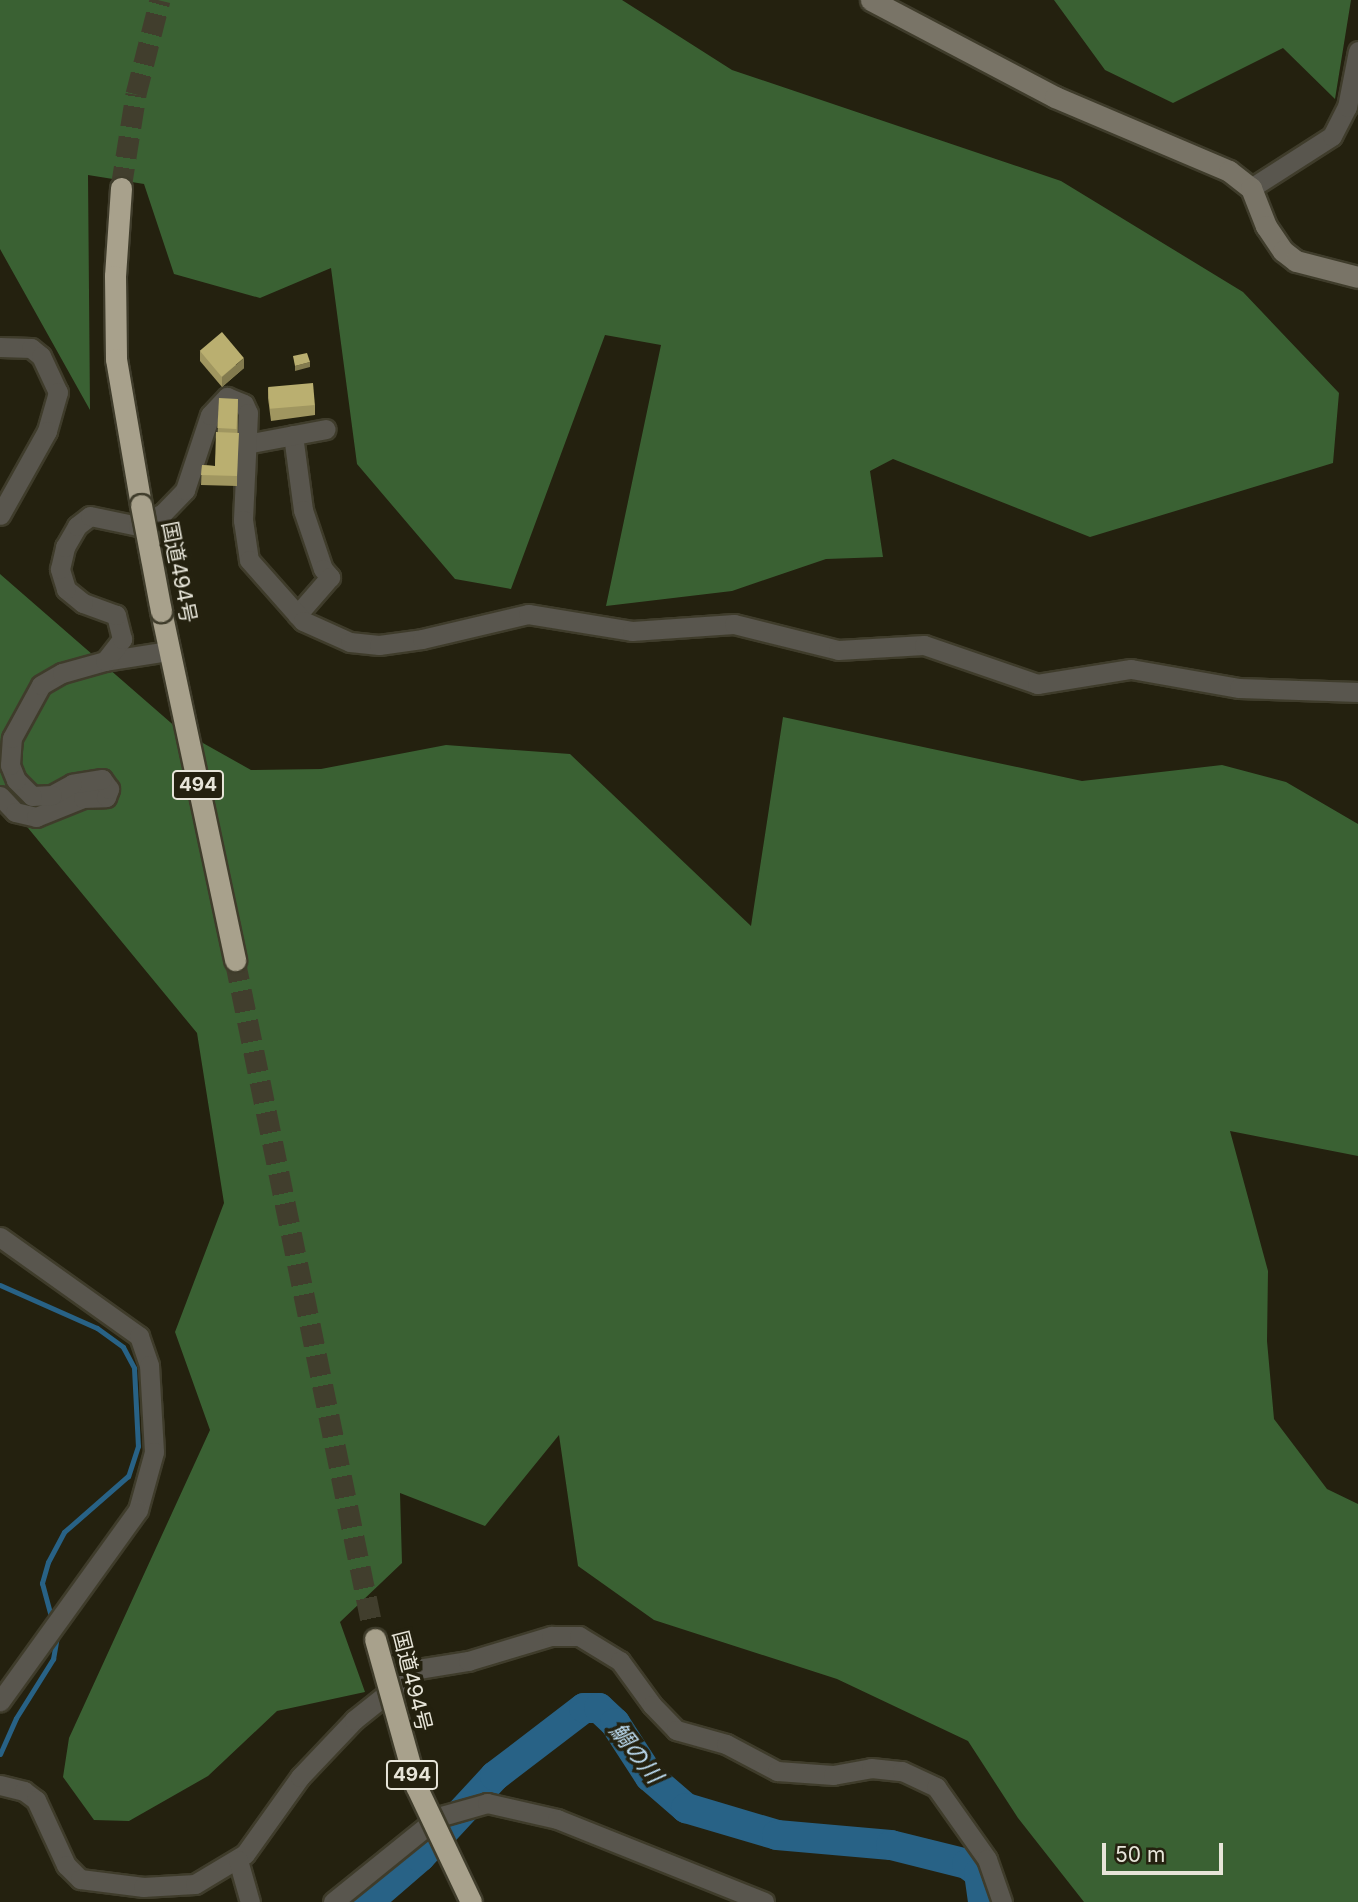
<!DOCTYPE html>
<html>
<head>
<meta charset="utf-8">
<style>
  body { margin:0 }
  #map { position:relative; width:1358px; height:1902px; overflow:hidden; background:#24210f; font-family:Inter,"Noto Sans JP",sans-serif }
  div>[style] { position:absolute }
  .forest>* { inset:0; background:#3a6133 }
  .stream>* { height:5px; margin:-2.5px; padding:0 2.5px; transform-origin:2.5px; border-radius:2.5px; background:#286286 }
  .river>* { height:30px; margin:-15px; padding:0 15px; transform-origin:15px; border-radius:15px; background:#286286 }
  .highway-tunnel>* { height:21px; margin-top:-10.5px; transform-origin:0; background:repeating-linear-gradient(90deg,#413e2d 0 21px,transparent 0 31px) }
  .roads { filter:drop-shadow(2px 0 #3f3c2b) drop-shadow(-2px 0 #3f3c2b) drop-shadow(0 2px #3f3c2b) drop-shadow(0 -2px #3f3c2b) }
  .street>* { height:19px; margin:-9.5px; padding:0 9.5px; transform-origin:9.5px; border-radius:9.5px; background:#59564e }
  .secondary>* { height:21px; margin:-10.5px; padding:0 10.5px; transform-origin:10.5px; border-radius:10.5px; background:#797467 }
  .highway>* { height:21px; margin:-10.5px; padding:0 10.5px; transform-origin:10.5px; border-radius:10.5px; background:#a8a18c }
  .bridges { filter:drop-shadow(2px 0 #3f3c2b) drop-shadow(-2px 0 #3f3c2b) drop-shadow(0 2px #3f3c2b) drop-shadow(0 -2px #3f3c2b) }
  .highway-bridge>* { height:21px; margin:-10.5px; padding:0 10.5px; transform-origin:10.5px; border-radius:10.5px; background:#a8a18c }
  .wall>* { inset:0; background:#a09660 }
  .shaded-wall>* { inset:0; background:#827a4e }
  .building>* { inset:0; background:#baaf70; transform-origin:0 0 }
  span { translate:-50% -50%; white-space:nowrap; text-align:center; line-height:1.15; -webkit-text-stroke:7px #24210f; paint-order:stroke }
  .shield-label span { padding:2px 5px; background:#24210f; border:2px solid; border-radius:5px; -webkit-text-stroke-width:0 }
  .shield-label { font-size:19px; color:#e7e5d9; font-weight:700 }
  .street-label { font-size:21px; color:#e7e5d9 }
  .water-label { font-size:23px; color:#c0e0f6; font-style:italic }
  .scale { position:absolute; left:1102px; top:1843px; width:121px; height:32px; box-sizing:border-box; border:4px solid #e7e5d9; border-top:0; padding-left:9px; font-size:21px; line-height:24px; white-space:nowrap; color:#e7e5d9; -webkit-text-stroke:5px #24210f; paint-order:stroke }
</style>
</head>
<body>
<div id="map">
  <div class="forest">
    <i style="clip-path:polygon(0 0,622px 0,732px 70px,1061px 181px,1243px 292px,1339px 393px,1333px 463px,1090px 537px,893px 459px,870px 471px,883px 557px,826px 559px,732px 591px,606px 606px,661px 345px,605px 335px,511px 589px,455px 579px,357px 464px,331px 268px,260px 298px,174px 274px,144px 184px,88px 175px,90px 410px,0 249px)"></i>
    <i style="clip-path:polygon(1054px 0,1351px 0,1335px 99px,1283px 48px,1173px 103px,1105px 70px)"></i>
    <i style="clip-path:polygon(0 574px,178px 729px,251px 770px,321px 769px,446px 745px,570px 754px,751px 926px,783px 717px,1082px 781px,1222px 765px,1286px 782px,1358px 824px,1358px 1156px,1230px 1131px,1268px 1271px,1267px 1341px,1274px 1419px,1327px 1489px,1358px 1504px,1358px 1902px,1084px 1902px,1018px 1818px,968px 1741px,837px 1679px,654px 1620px,578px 1566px,559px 1435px,485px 1526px,400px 1493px,402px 1563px,340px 1622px,365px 1692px,277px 1711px,208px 1776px,129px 1821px,94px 1820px,63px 1777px,69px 1738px,210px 1430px,175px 1332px,224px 1203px,197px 1033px,0 794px)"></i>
  </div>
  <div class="stream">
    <i style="left:0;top:1285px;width:106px;rotate:23.9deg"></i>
    <i style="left:97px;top:1328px;width:32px;rotate:36deg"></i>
    <i style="left:123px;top:1347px;width:24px;rotate:62deg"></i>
    <i style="left:134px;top:1368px;width:78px;rotate:87.1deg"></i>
    <i style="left:138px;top:1446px;width:32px;rotate:108deg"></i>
    <i style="left:128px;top:1476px;width:85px;rotate:138.8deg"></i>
    <i style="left:64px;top:1532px;width:34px;rotate:118deg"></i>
    <i style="left:48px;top:1562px;width:22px;rotate:106deg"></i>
    <i style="left:42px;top:1583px;width:38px;rotate:75deg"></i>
    <i style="left:0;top:1754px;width:39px;rotate:-66deg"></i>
    <i style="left:16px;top:1718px;width:70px;rotate:-57.9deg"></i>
    <i style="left:53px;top:1659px;width:27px;rotate:-80deg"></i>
  </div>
  <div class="river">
    <i style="left:368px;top:1902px;width:69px;rotate:-40.9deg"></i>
    <i style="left:420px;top:1857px;width:110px;rotate:-47.2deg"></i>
    <i style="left:495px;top:1776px;width:112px;rotate:-37.4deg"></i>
    <i style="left:584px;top:1708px;width:15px"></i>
    <i style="left:599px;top:1708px;width:22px;rotate:43deg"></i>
    <i style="left:615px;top:1723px;width:64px;rotate:57.1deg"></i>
    <i style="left:650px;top:1777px;width:48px;rotate:40.7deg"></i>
    <i style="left:686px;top:1808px;width:95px;rotate:16.5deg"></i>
    <i style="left:777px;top:1835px;width:114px;rotate:5deg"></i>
    <i style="left:891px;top:1845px;width:78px;rotate:14deg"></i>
    <i style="left:967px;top:1864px;width:15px;rotate:37deg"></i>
    <i style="left:979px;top:1873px;width:29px;rotate:82deg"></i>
  </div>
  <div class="highway-tunnel">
    <i style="left:121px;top:188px;width:95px;rotate:-80.9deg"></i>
    <i style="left:136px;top:94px;width:97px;rotate:-75.7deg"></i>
    <i style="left:235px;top:960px;width:679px;rotate:78.36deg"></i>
  </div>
  <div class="roads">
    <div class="street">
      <i style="left:1251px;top:188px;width:96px;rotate:-32.7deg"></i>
      <i style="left:1332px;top:136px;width:33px;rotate:-63deg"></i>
      <i style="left:1347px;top:107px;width:57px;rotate:-78.9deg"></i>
      <i style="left:0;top:347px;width:31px;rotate:2deg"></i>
      <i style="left:31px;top:348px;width:13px;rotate:39deg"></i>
      <i style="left:41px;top:356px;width:40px;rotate:65deg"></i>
      <i style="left:58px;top:392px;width:41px;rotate:105.8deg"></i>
      <i style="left:47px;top:431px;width:96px;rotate:119.2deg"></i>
      <i style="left:293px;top:435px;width:76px;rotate:82.4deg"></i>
      <i style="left:303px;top:510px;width:62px;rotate:71.3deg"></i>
      <i style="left:323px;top:569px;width:11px;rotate:49deg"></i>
      <i style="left:330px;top:577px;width:50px;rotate:131deg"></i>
      <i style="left:246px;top:444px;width:81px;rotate:-10.6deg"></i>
      <i style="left:105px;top:661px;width:65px;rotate:-8.9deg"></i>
      <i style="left:0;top:796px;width:22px;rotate:47deg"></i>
      <i style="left:15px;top:812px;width:22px;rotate:13deg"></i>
      <i style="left:36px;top:817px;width:51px;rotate:-22deg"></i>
      <i style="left:83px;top:798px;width:23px;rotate:-2deg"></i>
      <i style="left:106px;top:797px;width:9px;rotate:-69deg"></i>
      <i style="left:109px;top:789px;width:12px;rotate:-125deg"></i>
      <i style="left:102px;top:779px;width:30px;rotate:171deg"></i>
      <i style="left:72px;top:784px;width:23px;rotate:151deg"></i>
      <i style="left:52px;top:795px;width:20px;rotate:177deg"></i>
      <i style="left:32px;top:796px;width:23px;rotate:-135deg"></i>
      <i style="left:16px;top:780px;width:16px;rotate:-112deg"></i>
      <i style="left:10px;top:765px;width:27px;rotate:-86deg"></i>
      <i style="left:12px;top:738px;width:60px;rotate:-61.3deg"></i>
      <i style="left:41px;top:685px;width:24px;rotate:-30deg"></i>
      <i style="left:62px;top:673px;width:45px;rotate:-15.6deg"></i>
      <i style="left:105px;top:661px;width:28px;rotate:-52deg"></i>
      <i style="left:122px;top:639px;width:25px;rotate:-104deg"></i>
      <i style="left:116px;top:615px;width:35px;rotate:-160deg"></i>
      <i style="left:83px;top:603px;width:22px;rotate:-141deg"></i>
      <i style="left:66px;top:589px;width:21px;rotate:-107deg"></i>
      <i style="left:60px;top:569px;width:23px;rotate:-77deg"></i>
      <i style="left:65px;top:547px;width:24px;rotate:-60deg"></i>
      <i style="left:77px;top:526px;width:16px;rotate:-38deg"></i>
      <i style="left:90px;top:516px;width:49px;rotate:11.8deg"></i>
      <i style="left:138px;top:526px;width:28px;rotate:-27deg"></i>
      <i style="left:163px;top:513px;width:32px;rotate:-46deg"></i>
      <i style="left:185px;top:490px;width:79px;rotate:-71.6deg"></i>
      <i style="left:210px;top:415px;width:25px;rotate:-47deg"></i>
      <i style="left:227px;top:397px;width:18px;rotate:22deg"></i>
      <i style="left:244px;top:404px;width:10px;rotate:66deg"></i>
      <i style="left:248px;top:413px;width:107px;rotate:92.7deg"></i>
      <i style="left:243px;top:520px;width:40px;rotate:81.5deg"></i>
      <i style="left:249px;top:560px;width:81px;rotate:48.5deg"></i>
      <i style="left:303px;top:621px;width:51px;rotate:24.1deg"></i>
      <i style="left:350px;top:642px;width:29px;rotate:6deg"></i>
      <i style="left:379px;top:645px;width:43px;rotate:-7.9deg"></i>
      <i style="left:422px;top:639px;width:109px;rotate:-13.3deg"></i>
      <i style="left:528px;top:614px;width:105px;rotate:9.3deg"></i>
      <i style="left:632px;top:631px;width:102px;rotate:-3.9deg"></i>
      <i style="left:734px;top:624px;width:107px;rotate:14deg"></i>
      <i style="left:838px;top:650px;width:86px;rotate:-3.3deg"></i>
      <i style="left:924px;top:645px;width:120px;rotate:19deg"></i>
      <i style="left:1037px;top:684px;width:95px;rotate:-9.1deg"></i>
      <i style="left:1131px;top:669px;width:110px;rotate:10deg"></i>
      <i style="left:1239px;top:688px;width:119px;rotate:1.9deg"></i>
      <i style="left:0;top:1237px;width:171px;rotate:35.5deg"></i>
      <i style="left:139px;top:1336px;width:31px;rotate:71deg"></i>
      <i style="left:149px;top:1365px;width:87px;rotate:86.7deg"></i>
      <i style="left:154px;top:1452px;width:60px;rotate:105.4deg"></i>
      <i style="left:138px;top:1510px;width:236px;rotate:125.8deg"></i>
      <i style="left:0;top:1785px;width:25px;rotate:14deg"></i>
      <i style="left:24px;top:1791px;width:15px;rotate:37deg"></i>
      <i style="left:36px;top:1800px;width:72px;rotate:65.2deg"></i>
      <i style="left:66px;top:1865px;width:20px;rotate:45deg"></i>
      <i style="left:80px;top:1879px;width:64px;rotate:7.2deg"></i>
      <i style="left:143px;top:1887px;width:52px;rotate:-3.3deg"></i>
      <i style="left:195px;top:1884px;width:58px;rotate:-31deg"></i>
      <i style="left:245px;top:1854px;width:95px;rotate:-54.5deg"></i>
      <i style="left:300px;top:1777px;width:79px;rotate:-46.5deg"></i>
      <i style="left:354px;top:1720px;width:82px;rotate:-38.6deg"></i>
      <i style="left:418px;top:1669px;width:51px;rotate:-9.1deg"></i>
      <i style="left:468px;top:1661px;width:87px;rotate:-16.8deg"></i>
      <i style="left:551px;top:1636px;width:28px"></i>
      <i style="left:579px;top:1636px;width:48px;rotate:31.4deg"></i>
      <i style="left:620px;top:1661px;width:54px;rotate:54deg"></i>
      <i style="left:652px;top:1705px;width:35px;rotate:46deg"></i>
      <i style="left:676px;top:1730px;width:52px;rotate:15.6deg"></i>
      <i style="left:726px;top:1744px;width:58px;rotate:27.9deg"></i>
      <i style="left:777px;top:1771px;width:56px;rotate:4.1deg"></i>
      <i style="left:833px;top:1775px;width:39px;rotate:-10deg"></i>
      <i style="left:871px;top:1768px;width:31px;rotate:6deg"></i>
      <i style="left:902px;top:1771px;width:38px;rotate:25deg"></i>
      <i style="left:936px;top:1787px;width:88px;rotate:54.7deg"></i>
      <i style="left:987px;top:1859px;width:46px;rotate:70.8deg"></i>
      <i style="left:238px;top:1860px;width:44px;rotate:74.1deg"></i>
      <i style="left:333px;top:1902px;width:135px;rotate:-39deg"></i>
      <i style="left:438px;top:1817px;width:51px;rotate:-15.9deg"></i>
      <i style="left:487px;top:1803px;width:72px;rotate:12.9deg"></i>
      <i style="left:557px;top:1819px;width:223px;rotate:21.8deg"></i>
    </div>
    <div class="secondary">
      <i style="left:871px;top:0;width:208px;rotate:27.8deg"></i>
      <i style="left:1055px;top:97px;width:189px;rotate:23deg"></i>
      <i style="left:1229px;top:171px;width:28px;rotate:38deg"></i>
      <i style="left:1251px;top:188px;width:41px;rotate:68.5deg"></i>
      <i style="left:1266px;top:226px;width:30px;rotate:56deg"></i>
      <i style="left:1283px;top:251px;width:16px;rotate:38deg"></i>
      <i style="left:1296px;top:261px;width:64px;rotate:14.5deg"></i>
    </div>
    <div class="highway">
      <i style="left:121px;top:188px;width:88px;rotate:93.9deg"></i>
      <i style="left:115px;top:276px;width:83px;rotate:89.3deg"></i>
      <i style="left:116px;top:359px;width:148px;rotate:80.3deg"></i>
      <i style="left:161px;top:611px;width:357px;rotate:78deg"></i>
    </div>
  </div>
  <div class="bridges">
    <div class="highway-bridge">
      <i style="left:141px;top:505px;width:108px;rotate:79.3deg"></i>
      <i style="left:375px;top:1639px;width:153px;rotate:74.4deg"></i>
      <i style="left:416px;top:1786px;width:128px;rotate:64.6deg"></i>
    </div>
  </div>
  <div class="wall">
    <i style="clip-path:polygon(200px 351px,244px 368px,222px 387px,200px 361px)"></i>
    <i style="clip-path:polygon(268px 388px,315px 405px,315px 415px,271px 421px,268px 398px)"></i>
    <i style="clip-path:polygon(238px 399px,237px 486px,201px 485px,202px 465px,215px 466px,218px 428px)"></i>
  </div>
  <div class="shaded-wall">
    <i style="clip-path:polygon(244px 358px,244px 368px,222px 387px,222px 377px)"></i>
    <i style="clip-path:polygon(310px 362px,310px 367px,295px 371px,295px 366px)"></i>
  </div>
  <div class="building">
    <i style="left:222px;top:332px;width:34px;height:29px;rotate:50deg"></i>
    <i style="clip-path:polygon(307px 353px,310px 362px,295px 366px,293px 356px)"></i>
    <i style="left:313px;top:383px;width:22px;height:45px;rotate:85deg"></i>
    <i style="left:219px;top:398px;width:19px;height:30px;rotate:3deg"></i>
    <i style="clip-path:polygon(216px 432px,239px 433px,237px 476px,201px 475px,202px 465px,215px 466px)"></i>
  </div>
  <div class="shield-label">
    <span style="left:198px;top:785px">494</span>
    <span style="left:412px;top:1775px">494</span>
  </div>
  <div class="street-label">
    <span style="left:179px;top:572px;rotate:79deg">国道494号</span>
    <span style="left:412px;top:1681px;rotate:76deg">国道494号</span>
  </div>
  <div class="water-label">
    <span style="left:636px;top:1753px;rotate:52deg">鯛の川</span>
  </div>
  <div class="scale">50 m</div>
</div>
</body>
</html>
